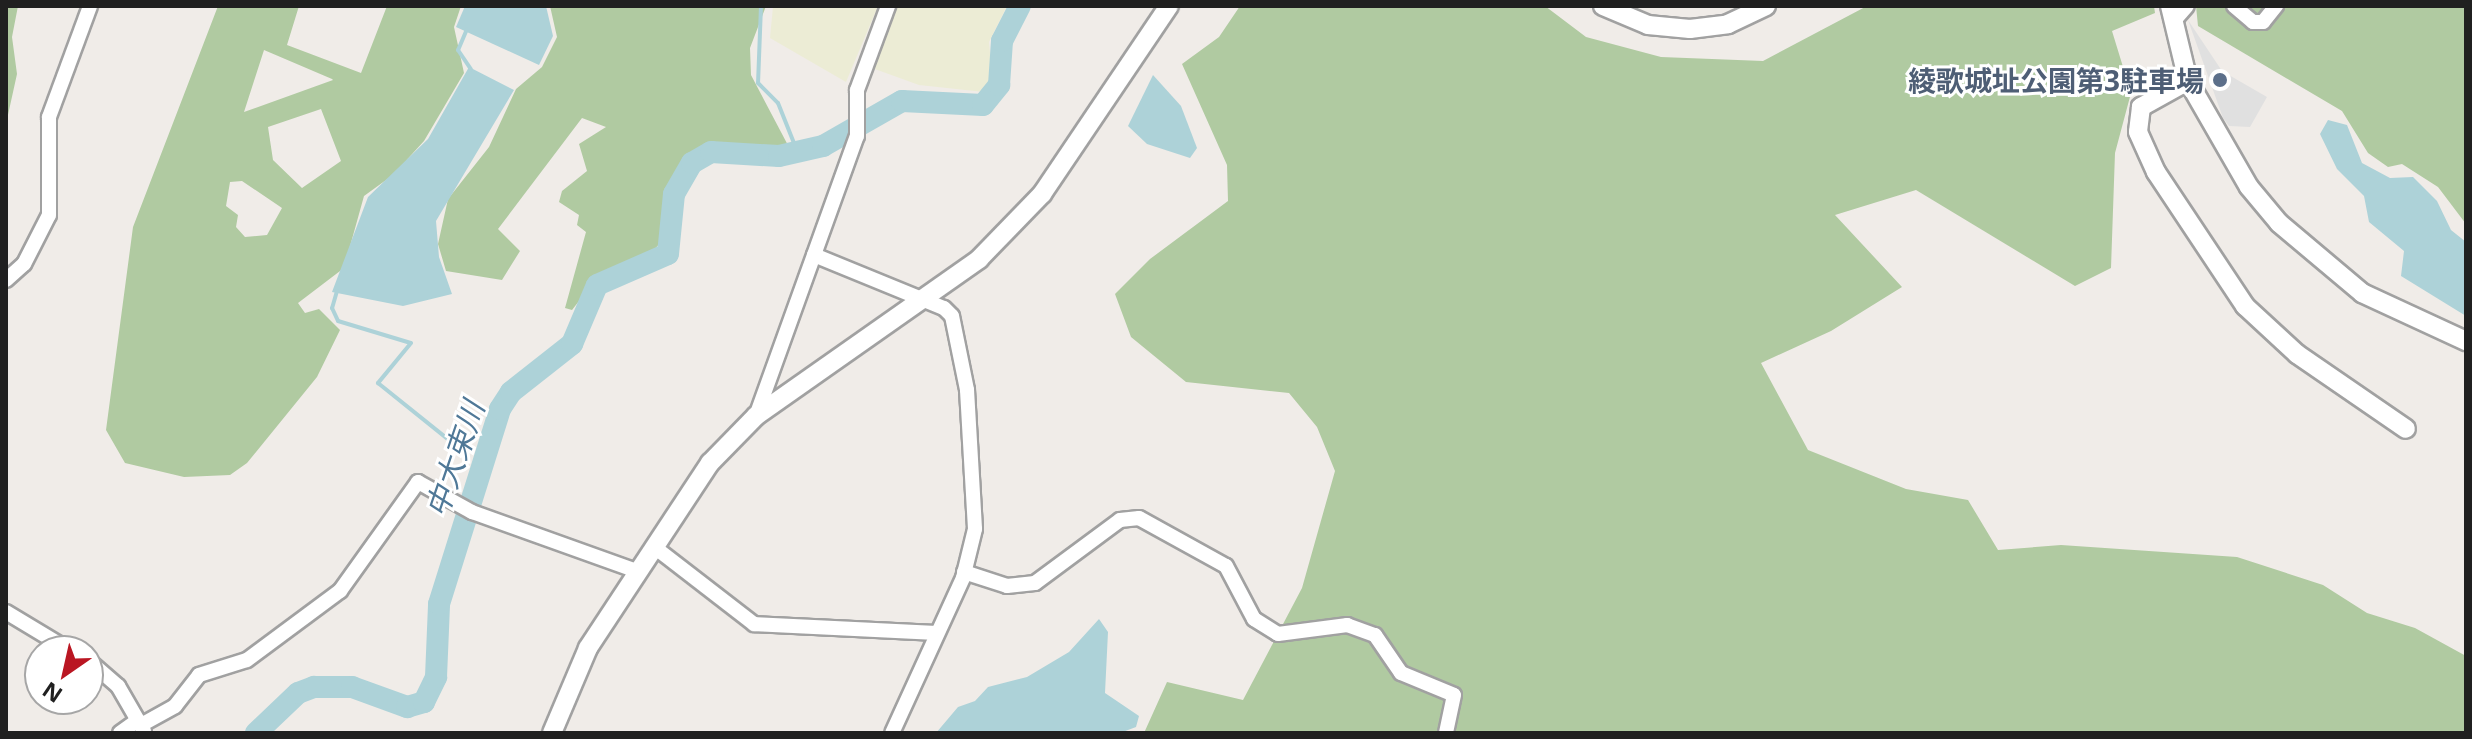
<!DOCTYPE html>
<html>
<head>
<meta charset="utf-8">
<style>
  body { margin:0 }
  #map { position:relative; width:2472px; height:739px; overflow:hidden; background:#f0ece8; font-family:"Open Sans","Noto Sans JP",sans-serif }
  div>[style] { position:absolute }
  .farmland>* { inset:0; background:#ececd5 }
  .forest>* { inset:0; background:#b0caa1 }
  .parking>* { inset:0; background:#e0e0e0 }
  .water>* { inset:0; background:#add2d8 }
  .stream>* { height:4px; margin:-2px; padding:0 2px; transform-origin:2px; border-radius:2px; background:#add2d8 }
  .river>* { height:22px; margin:-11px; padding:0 11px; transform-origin:11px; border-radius:11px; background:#add2d8 }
  .roads { filter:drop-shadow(2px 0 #a1a1a1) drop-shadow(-2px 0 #a1a1a1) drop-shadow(0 2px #a1a1a1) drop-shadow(0 -2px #a1a1a1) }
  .minor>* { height:14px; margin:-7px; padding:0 7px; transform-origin:7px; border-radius:7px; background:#fff }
  .tertiary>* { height:18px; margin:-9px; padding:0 9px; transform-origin:9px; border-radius:9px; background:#fff }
  .dots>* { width:22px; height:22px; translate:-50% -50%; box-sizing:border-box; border:4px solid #fff; border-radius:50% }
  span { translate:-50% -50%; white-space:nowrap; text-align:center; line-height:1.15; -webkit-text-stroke:6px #fff; paint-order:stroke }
  .service-label { font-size:28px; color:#4e5e75; font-weight:700 }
  .right { translate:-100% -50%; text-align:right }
  .water-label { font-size:30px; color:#4f7897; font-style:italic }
  .frame { position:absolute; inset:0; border:8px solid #202020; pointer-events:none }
  .north { position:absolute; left:24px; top:635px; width:80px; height:80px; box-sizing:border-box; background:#fff; border:2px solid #a6a6a6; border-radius:50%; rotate:214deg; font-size:22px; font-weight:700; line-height:32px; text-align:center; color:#202020 }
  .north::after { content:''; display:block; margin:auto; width:28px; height:36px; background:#ba1622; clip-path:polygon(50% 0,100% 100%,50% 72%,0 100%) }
</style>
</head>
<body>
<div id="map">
  <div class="farmland">
    <i style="clip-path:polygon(773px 6px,878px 6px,846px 82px,770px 38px)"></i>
    <i style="clip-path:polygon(894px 6px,1007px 6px,989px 42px,992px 75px,984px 92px,919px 85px,872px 68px)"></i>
  </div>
  <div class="forest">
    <i style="clip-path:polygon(6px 6px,18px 6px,12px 37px,17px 74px,6px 124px)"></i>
    <i style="clip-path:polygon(evenodd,218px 6px,299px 6px,287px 45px,361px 73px,387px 6px,461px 6px,454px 27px,464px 73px,424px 141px,393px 175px,364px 196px,344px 268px,298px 303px,305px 313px,319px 309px,340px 330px,317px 377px,247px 463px,230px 475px,184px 477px,125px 463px,106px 430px,133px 227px,218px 6px,264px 50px,332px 79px,333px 80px,244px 112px,264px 50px,218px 6px,321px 109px,341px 161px,302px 188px,273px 160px,268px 127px,321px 109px,218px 6px,242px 181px,282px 208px,267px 235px,245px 237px,236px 227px,238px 215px,226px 206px,230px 182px,242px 181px)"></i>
    <i style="clip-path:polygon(550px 6px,766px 6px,750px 48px,751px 75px,791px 151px,699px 152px,669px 194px,664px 239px,651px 253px,590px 287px,572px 310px,565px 308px,586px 232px,577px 225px,579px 215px,559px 202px,562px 191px,587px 171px,579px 144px,606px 127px,582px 118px,498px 229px,520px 251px,502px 280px,446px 271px,438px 244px,448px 199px,489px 147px,516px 89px,542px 67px,557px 37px)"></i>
    <i style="clip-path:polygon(1240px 6px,1545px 6px,1586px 37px,1661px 57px,1763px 61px,1867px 6px,2154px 6px,2155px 13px,2112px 31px,2131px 93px,2115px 153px,2111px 268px,2075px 286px,1916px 190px,1835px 215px,1902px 287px,1831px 331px,1761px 363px,1808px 450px,1906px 489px,1968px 500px,1998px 550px,2061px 545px,2237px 557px,2323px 585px,2367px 613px,2415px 628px,2466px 656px,2466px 733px,1144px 733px,1167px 682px,1243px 700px,1302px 588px,1335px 471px,1317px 427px,1289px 393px,1186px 382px,1131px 337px,1115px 294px,1150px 259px,1228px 201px,1227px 165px,1182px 64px,1219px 37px)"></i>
    <i style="clip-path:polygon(2196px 6px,2466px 6px,2466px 224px,2438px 187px,2402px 164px,2388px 167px,2368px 153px,2342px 111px,2198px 26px)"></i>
  </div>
  <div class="parking">
    <i style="clip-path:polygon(2188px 20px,2222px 71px,2267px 97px,2250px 127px,2229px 126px,2223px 118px)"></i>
  </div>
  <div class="water">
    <i style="clip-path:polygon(465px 6px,546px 6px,553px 36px,539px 65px,456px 27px)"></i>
    <i style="clip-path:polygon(469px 67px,514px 90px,436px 221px,439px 257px,452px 294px,403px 306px,332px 292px,368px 197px,428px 139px)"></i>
    <i style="clip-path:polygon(1153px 75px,1181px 106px,1197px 148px,1190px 158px,1147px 144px,1128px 126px)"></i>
    <i style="clip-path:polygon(2328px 120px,2347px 125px,2362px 163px,2390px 178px,2413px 177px,2437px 201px,2451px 230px,2466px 242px,2466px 316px,2401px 276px,2404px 251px,2369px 222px,2364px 196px,2337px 169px,2320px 134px)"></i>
    <i style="clip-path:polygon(1099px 619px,1108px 632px,1105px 693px,1139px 716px,1136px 727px,1120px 733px,936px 733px,958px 707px,975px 701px,988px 687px,1027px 677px,1069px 652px)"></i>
  </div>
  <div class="stream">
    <i style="left:761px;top:6px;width:77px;rotate:92.2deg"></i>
    <i style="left:758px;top:83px;width:28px;rotate:45deg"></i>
    <i style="left:778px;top:103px;width:54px;rotate:68.2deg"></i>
    <i style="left:467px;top:29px;width:23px;rotate:113deg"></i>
    <i style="left:458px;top:50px;width:23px;rotate:56deg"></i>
    <i style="left:337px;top:291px;width:18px;rotate:106deg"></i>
    <i style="left:332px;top:308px;width:14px;rotate:65deg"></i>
    <i style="left:338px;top:321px;width:76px;rotate:16.8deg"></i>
    <i style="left:411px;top:343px;width:52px;rotate:129.5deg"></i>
    <i style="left:378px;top:383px;width:112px;rotate:38.8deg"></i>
    <i style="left:479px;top:464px;width:6px;rotate:45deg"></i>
  </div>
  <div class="river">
    <i style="left:256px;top:733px;width:58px;rotate:-43.6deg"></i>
    <i style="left:298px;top:693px;width:17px;rotate:-21deg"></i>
    <i style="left:314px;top:687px;width:38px"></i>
    <i style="left:352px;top:687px;width:59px;rotate:20deg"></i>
    <i style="left:407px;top:707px;width:18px;rotate:-16deg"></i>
    <i style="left:424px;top:702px;width:28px;rotate:-64deg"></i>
    <i style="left:436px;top:677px;width:73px;rotate:-87.6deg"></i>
    <i style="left:439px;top:604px;width:204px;rotate:-72.6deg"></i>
    <i style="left:500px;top:409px;width:20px;rotate:-57deg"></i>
    <i style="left:511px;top:392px;width:78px;rotate:-38.2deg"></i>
    <i style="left:572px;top:344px;width:64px;rotate:-67deg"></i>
    <i style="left:597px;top:285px;width:77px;rotate:-23.6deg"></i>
    <i style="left:668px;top:254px;width:60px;rotate:-84.3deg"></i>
    <i style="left:674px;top:194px;width:36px;rotate:-60deg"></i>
    <i style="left:692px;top:163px;width:22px;rotate:-30deg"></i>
    <i style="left:711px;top:152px;width:68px;rotate:3.4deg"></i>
    <i style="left:779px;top:156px;width:45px;rotate:-12.8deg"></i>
    <i style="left:823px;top:146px;width:91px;rotate:-29.7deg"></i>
    <i style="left:902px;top:101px;width:81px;rotate:2.8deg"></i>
    <i style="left:983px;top:105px;width:26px;rotate:-51deg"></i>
    <i style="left:999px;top:85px;width:44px;rotate:-86.1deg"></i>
    <i style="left:1002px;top:41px;width:39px;rotate:-63deg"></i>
  </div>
  <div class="roads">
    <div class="minor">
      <i style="left:2234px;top:6px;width:25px;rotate:40deg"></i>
      <i style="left:2253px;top:22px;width:10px"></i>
      <i style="left:2263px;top:22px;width:21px;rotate:-51deg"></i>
      <i style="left:2173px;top:22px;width:21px;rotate:-49deg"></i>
      <i style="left:814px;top:255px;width:140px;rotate:22.2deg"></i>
      <i style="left:944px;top:308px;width:11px;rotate:45deg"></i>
      <i style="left:952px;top:316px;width:76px;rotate:78.5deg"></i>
      <i style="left:967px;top:390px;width:139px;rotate:86.7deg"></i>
      <i style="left:975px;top:529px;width:50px;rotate:103.8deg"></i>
      <i style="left:963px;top:578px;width:170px;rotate:114.6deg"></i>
      <i style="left:6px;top:280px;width:24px;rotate:-42deg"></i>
      <i style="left:24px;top:264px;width:55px;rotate:-63deg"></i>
      <i style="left:49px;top:215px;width:98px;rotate:-90deg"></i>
      <i style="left:49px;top:117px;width:118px;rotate:-69.7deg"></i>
      <i style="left:756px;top:416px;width:298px;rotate:-70.2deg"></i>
      <i style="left:857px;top:136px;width:46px;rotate:-90deg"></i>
      <i style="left:857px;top:90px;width:90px;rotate:-69.7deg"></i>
      <i style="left:657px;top:549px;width:123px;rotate:37.7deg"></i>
      <i style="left:754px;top:624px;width:181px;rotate:2.8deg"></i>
      <i style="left:964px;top:572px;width:45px;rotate:18deg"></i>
      <i style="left:1007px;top:586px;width:28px;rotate:-6deg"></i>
      <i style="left:1035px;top:583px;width:106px;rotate:-36.5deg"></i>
      <i style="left:1120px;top:520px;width:19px;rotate:-6deg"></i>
      <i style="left:1139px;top:518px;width:99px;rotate:28.9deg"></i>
      <i style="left:1226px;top:566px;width:60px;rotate:62.2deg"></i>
      <i style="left:1254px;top:619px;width:28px;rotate:32deg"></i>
      <i style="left:1278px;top:634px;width:70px;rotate:-7.4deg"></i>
      <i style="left:1347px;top:625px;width:30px;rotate:20deg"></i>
      <i style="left:1375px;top:635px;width:46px;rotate:55.6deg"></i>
      <i style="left:1401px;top:673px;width:57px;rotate:22.5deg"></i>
      <i style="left:1454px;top:695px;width:39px;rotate:102deg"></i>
      <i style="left:6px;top:612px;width:76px;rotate:31deg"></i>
      <i style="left:88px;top:660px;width:40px;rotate:41deg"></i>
      <i style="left:118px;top:686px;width:52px;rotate:60deg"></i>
      <i style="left:141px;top:725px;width:39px;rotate:-29deg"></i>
      <i style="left:175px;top:706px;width:39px;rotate:-52deg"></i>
      <i style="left:199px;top:675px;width:50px;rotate:-17.4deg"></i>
      <i style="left:247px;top:660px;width:116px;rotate:-36.6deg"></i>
      <i style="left:340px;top:591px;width:134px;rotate:-54.4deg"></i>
      <i style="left:418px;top:482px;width:62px;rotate:29.1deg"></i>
      <i style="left:472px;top:512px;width:178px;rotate:19.7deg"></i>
      <i style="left:120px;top:733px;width:22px;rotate:-36deg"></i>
    </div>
    <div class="tertiary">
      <i style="left:1603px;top:6px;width:49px;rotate:22.9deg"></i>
      <i style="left:1648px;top:25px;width:42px;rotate:5.4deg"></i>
      <i style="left:1690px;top:29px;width:38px;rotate:-7deg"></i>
      <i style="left:1728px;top:24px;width:42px;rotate:-25.3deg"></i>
      <i style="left:2170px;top:6px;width:77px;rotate:76.5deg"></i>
      <i style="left:2188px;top:81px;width:122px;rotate:60.1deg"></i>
      <i style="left:2249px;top:187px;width:47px;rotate:50.2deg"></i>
      <i style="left:2279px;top:223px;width:109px;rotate:40.1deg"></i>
      <i style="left:2362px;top:293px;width:115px;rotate:24.8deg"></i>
      <i style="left:2188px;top:81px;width:54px;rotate:151deg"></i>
      <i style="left:2141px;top:107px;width:25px;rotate:97deg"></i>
      <i style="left:2138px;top:132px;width:44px;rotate:65.8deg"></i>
      <i style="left:2156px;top:172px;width:161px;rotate:56.4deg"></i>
      <i style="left:2245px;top:306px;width:71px;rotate:42.7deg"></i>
      <i style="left:2297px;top:354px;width:132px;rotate:34.5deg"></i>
      <i style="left:552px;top:733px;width:92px;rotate:-67deg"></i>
      <i style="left:588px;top:648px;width:222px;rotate:-56.6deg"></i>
      <i style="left:710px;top:463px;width:66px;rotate:-45.6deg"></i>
      <i style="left:756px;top:416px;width:273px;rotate:-35.1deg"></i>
      <i style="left:979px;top:259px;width:91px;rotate:-45.9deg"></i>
      <i style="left:1042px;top:194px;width:227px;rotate:-56deg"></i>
    </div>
  </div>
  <div class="dots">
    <i style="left:2220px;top:80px;background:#5c6f8a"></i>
  </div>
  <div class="service-label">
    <span class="right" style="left:2204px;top:80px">綾歌城址公園第3駐車場</span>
  </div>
  <div class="water-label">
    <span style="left:455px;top:459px;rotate:-71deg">中大束川</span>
  </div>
  <div class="frame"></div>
  <div class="north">N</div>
</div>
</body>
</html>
